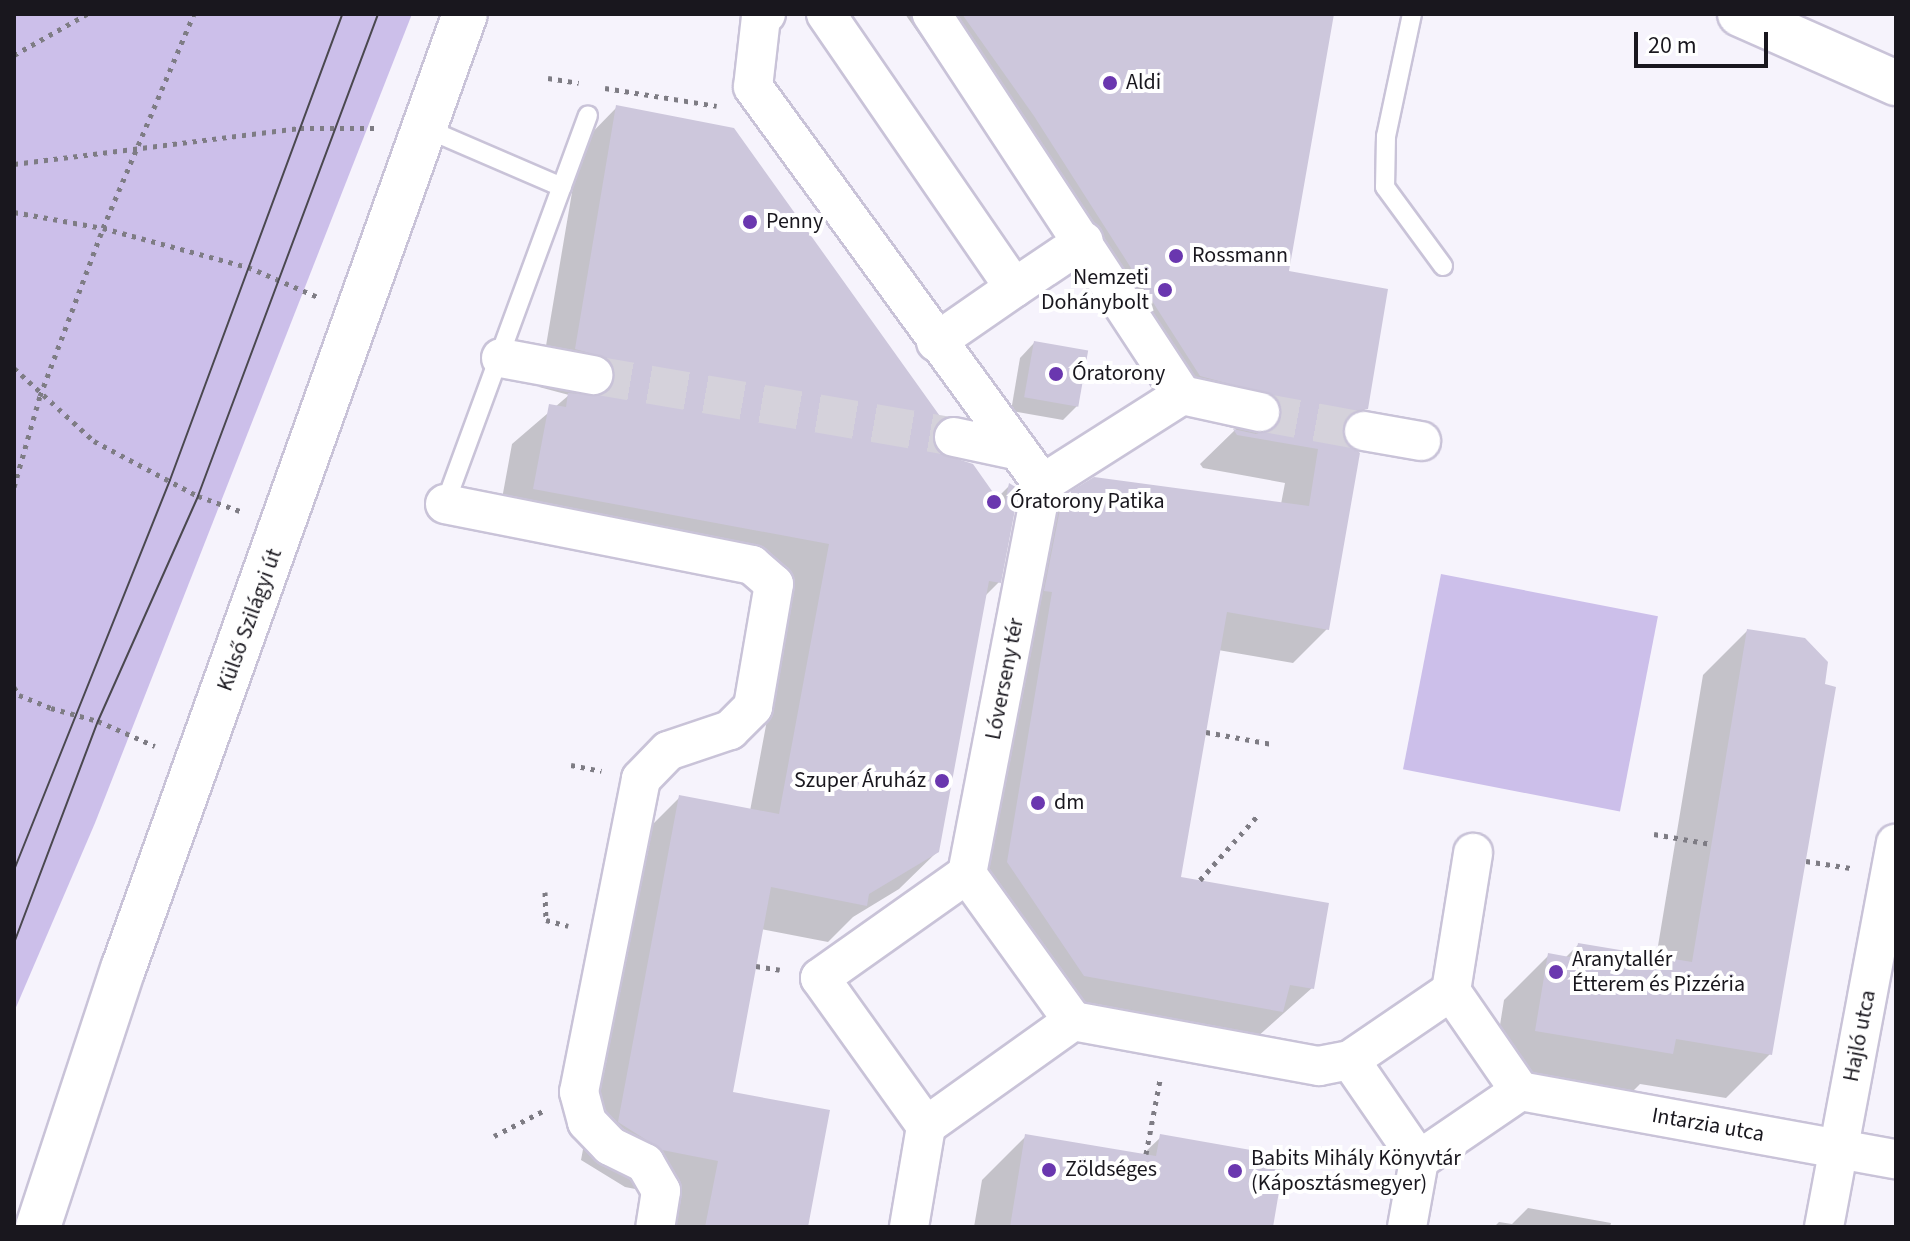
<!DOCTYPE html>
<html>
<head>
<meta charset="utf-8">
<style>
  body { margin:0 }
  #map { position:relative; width:1910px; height:1241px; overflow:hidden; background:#f6f3fc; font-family:"Source Sans 3",sans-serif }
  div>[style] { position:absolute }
  .green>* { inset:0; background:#ccbfea; transform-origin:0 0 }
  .shadow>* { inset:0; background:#0003 }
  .building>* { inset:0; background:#cdc7dc; transform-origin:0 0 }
  .street-tunnel>* { height:38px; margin-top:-19px; transform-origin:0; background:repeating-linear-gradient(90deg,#d5d2db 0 38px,transparent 0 57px) }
  .path>* { height:5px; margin-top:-2.5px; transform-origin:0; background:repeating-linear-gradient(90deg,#7e7c84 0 4px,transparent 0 10px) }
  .roads { filter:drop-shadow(2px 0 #c9c3d8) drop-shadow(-2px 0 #c9c3d8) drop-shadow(0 2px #c9c3d8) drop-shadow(0 -2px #c9c3d8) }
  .lane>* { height:18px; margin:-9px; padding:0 9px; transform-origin:9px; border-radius:9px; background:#fff }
  .street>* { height:38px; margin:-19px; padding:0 19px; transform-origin:19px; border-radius:19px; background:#fff }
  .secondary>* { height:44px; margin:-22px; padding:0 22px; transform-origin:22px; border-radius:22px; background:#fff }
  .tram>* { height:2px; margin:-1px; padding:0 1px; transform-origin:1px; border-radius:1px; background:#4a484f }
  .dots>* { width:22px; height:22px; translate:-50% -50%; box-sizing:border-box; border:4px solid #fff; border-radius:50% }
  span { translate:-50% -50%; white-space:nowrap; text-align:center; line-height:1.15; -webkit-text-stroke:8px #fff; paint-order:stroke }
  .poi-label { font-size:22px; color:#19171e }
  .left { translate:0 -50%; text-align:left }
  .right { translate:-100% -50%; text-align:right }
  .street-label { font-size:22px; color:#19171e }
  .frame { position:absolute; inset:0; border:16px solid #19171e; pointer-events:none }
  .scale { position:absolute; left:1634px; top:32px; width:134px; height:36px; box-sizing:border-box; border:4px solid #19171e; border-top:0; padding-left:10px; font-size:24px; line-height:28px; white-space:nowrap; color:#19171e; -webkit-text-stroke:6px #fff; paint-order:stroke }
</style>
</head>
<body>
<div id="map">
  <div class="green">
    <i style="clip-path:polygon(14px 14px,412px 14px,95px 823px,14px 1012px)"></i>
    <i style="left:1441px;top:574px;width:221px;height:199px;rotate:11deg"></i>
  </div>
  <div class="shadow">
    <i style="clip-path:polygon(905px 14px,1332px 14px,1286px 273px,1366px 408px,1341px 433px,1327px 629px,1293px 663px,1218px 650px,1179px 878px,1312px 988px,1247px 1046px,1050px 1009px,973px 897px,1028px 535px,1073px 493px,1281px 504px,1285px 483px,1203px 468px,1200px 464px,1236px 429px,1166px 410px,1000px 151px)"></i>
    <i style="clip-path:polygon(617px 107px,930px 433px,937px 454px,996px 499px,1009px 486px,999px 582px,984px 597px,938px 851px,899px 889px,853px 917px,828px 942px,761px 929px,731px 1093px,806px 1227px,676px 1227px,681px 1198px,625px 1187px,581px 1160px,642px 835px,680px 797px,750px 811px,793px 581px,497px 526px,512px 444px,569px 395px,539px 387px,580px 145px)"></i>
    <i style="clip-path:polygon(1034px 343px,1077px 406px,1063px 420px,1011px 411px,1020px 358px)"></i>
    <i style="clip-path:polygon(1747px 631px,1770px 1054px,1726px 1098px,1640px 1084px,1627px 1097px,1492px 1075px,1504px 1000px,1548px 956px,1565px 958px,1578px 945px,1656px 958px,1703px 675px)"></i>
    <i style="clip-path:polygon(1026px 1136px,1142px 1155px,1161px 1137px,1271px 1227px,974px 1227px,982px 1180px)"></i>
    <i style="clip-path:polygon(1528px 1208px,1611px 1223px,1610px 1227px,1494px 1227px,1499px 1222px,1512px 1224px)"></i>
  </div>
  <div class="building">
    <i style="clip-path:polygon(962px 14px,1334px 14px,1289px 271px,1388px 289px,1368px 409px,1356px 411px,1343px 426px,1344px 439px,1360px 453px,1329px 630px,1227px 612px,1181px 877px,1329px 903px,1314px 989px,1290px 985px,1283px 1012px,1084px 976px,1007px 862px,1052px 592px,1044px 591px,1062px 499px,1070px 502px,1071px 491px,1094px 477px,1309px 506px,1318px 449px,1237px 435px,1233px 429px,1256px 434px,1276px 427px,1282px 416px,1275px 396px,1200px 376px,1034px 116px)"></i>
    <i style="clip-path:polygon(616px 105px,734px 128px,942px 419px,932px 433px,939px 453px,973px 464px,1004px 508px,1009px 483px,1019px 489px,1001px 583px,989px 581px,939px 852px,869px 894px,867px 906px,771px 887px,733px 1092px,830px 1110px,808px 1227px,705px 1227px,718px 1161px,662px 1150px,618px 1122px,679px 795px,779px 814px,829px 544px,533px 489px,549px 404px,566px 407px,568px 393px,601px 395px,614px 380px,607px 358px,575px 349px)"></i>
    <i style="left:1034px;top:341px;width:55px;height:57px;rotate:10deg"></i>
    <i style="clip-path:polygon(1747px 629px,1805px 638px,1828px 662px,1825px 684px,1836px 687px,1772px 1055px,1676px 1039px,1673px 1054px,1535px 1031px,1548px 953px,1575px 958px,1578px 943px,1692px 962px)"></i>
    <i style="clip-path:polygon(1025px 1134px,1156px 1156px,1160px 1134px,1285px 1156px,1273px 1227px,1010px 1227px)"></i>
  </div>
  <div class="street-tunnel">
    <i style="left:593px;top:375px;width:366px;rotate:9.7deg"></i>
    <i style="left:1260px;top:412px;width:106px;rotate:10.4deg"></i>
  </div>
  <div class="path">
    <i style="left:14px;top:55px;width:84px;rotate:-29.3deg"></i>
    <i style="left:548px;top:78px;width:31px;rotate:9deg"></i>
    <i style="left:605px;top:88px;width:113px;rotate:9.1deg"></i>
    <i style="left:14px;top:164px;width:288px;rotate:-7.2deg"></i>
    <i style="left:300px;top:128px;width:79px"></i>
    <i style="left:14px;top:212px;width:90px;rotate:10.2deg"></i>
    <i style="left:103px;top:228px;width:150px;rotate:15.1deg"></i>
    <i style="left:248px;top:267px;width:76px;rotate:23.2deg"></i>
    <i style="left:14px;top:368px;width:108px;rotate:42.4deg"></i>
    <i style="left:94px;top:441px;width:118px;rotate:27.9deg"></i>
    <i style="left:198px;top:496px;width:45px;rotate:19.7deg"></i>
    <i style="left:14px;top:487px;width:95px;rotate:-74.1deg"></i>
    <i style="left:40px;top:396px;width:179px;rotate:-69.4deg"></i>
    <i style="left:103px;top:228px;width:233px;rotate:-67deg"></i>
    <i style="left:14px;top:687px;width:9px;rotate:58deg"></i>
    <i style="left:19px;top:695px;width:35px;rotate:22deg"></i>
    <i style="left:51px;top:708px;width:49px;rotate:15.5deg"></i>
    <i style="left:98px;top:721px;width:62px;rotate:23.7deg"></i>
    <i style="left:1206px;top:732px;width:67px;rotate:10.3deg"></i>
    <i style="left:571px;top:765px;width:31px;rotate:11deg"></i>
    <i style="left:1654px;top:834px;width:58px;rotate:10deg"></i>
    <i style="left:1806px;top:861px;width:45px;rotate:9deg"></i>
    <i style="left:1200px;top:880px;width:89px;rotate:-48.2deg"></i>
    <i style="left:545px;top:892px;width:28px;rotate:88deg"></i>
    <i style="left:546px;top:920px;width:23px;rotate:15deg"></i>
    <i style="left:756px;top:966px;width:24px;rotate:9deg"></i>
    <i style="left:494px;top:1136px;width:55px;rotate:-27deg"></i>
    <i style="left:1146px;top:1154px;width:75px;rotate:-79.3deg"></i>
  </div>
  <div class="roads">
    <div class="lane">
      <i style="left:1412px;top:14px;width:125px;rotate:102deg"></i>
      <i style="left:1386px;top:136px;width:51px;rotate:91.1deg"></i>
      <i style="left:1385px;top:187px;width:98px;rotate:53.7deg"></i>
      <i style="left:425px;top:128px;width:149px;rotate:23.3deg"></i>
      <i style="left:445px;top:504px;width:414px;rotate:-69.8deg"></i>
    </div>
    <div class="street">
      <i style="left:766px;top:14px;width:6px;rotate:149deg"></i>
      <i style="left:761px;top:17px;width:70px;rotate:96.5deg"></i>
      <i style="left:753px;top:87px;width:491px;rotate:53.9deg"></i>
      <i style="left:1042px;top:484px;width:166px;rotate:-32.4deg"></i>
      <i style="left:1182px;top:395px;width:456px;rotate:-123.3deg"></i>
      <i style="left:826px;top:14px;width:332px;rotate:55.5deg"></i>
      <i style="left:1014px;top:288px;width:84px;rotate:-33.9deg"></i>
      <i style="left:936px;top:342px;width:95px;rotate:-34.7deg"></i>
      <i style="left:501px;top:358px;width:94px;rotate:10.5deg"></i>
      <i style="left:1182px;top:395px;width:80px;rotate:12.3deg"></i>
      <i style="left:1364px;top:431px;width:58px;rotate:10deg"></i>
      <i style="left:954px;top:437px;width:62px;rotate:12deg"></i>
      <i style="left:445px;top:504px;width:313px;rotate:11.2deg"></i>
      <i style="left:752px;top:565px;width:29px;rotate:41deg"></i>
      <i style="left:774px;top:584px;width:125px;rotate:99.7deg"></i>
      <i style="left:753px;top:707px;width:33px;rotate:135deg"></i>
      <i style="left:730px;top:730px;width:65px;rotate:161.3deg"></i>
      <i style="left:668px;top:751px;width:39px;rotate:134deg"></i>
      <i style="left:641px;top:779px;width:319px;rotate:101.2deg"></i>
      <i style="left:579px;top:1092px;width:31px;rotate:75deg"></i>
      <i style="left:587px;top:1122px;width:33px;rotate:46deg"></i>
      <i style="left:610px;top:1146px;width:39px;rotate:26deg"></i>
      <i style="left:645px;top:1163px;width:32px;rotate:60deg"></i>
      <i style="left:661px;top:1191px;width:36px;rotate:99deg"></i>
      <i style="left:967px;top:874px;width:397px;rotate:-79.1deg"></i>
      <i style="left:1451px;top:991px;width:121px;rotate:55.4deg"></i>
      <i style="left:1520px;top:1091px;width:122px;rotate:145.7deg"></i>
      <i style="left:1419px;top:1160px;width:121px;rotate:-124.6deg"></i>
      <i style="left:1350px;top:1060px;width:122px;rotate:-34.3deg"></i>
      <i style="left:1451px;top:991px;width:140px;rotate:-80.9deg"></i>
      <i style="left:1073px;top:1021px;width:181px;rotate:144.5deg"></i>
      <i style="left:926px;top:1126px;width:182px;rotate:-125.6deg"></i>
      <i style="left:820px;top:978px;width:180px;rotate:-35.3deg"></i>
      <i style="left:967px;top:874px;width:181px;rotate:54.2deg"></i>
      <i style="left:1073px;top:1021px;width:250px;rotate:10.4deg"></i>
      <i style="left:1319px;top:1066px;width:32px;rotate:-11deg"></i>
      <i style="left:1520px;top:1091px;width:382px;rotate:10.3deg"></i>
      <i style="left:909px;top:1227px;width:102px;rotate:-80.4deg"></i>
      <i style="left:1407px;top:1227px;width:68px;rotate:-79.8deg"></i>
      <i style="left:1824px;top:1227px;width:390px;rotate:-79.4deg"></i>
    </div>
    <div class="secondary">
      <i style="left:1740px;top:14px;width:171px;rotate:23.9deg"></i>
      <i style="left:38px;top:1227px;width:272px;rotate:-71.8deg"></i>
      <i style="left:123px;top:969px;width:1014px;rotate:-70.3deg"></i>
    </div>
  </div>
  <div class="tram">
    <i style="left:14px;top:870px;width:420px;rotate:-68.2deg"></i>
    <i style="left:170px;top:480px;width:497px;rotate:-69.7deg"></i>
    <i style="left:14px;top:943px;width:237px;rotate:-69.3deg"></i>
    <i style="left:98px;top:721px;width:246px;rotate:-66deg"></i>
    <i style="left:198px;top:496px;width:515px;rotate:-69.52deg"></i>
  </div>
  <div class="dots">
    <i style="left:1110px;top:83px;background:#6a37af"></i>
    <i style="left:750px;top:222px;background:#6a37af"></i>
    <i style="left:1176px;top:256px;background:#6a37af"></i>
    <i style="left:1165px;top:290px;background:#6a37af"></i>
    <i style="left:1056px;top:374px;background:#6a37af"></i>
    <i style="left:994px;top:502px;background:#6a37af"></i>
    <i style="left:942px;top:781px;background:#6a37af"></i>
    <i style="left:1038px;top:803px;background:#6a37af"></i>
    <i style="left:1556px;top:972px;background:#6a37af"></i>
    <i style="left:1049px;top:1170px;background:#6a37af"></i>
    <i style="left:1235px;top:1171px;background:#6a37af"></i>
  </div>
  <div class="poi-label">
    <span class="left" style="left:1126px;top:83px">Aldi</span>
    <span class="left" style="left:766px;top:222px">Penny</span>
    <span class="left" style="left:1192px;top:256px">Rossmann</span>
    <span class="right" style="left:1149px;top:290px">Nemzeti<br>Dohánybolt</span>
    <span class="left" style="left:1072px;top:374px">Óratorony</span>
    <span class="left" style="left:1010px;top:502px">Óratorony Patika</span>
    <span class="right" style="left:926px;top:781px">Szuper Áruház</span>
    <span class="left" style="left:1054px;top:803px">dm</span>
    <span class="left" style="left:1572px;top:972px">Aranytallér<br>Étterem és Pizzéria</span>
    <span class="left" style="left:1251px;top:1171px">Babits Mihály Könyvtár<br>(Káposztásmegyer)</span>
    <span class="left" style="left:1065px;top:1170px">Zöldséges</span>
  </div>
  <div class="street-label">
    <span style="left:250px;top:620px;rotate:-70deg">Külső Szilágyi út</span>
    <span style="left:1005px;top:679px;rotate:-79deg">Lóverseny tér</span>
    <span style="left:1860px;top:1036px;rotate:-79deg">Hajló utca</span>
    <span style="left:1708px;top:1125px;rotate:10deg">Intarzia utca</span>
  </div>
  <div class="frame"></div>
  <div class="scale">20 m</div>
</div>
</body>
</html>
